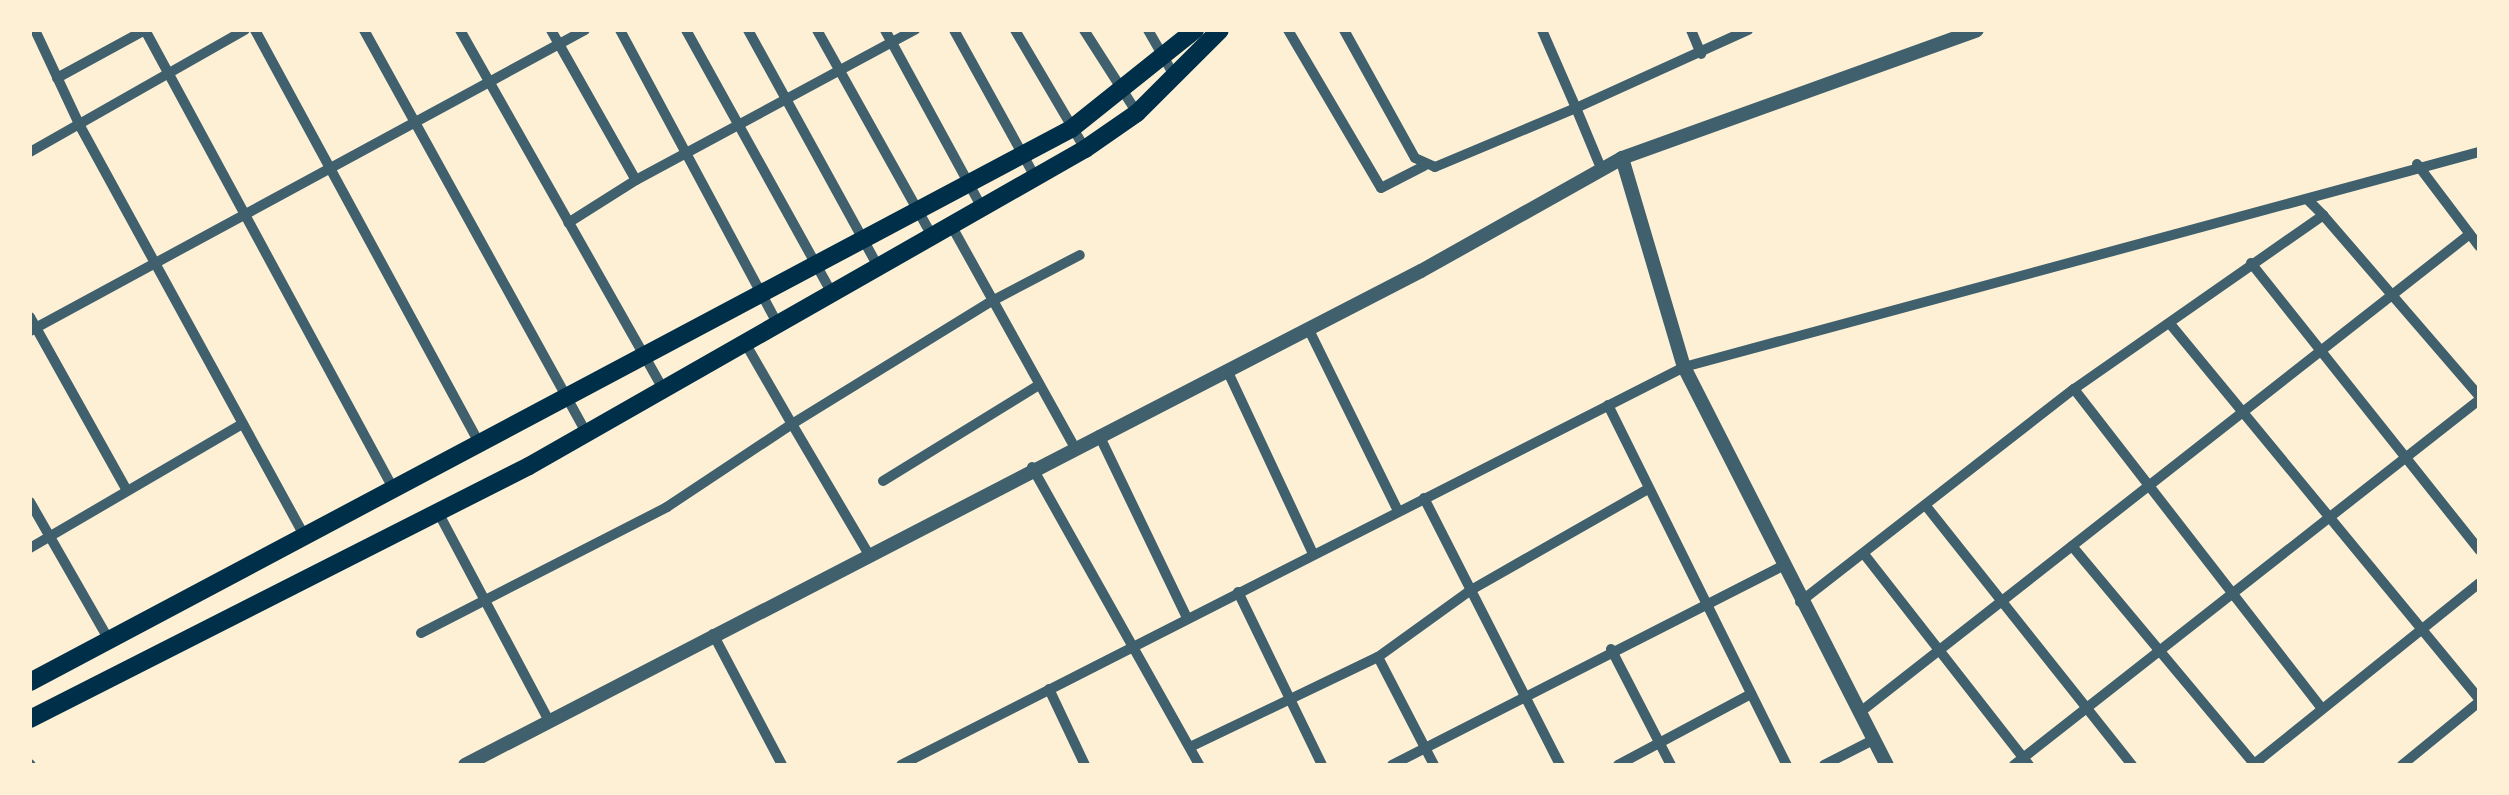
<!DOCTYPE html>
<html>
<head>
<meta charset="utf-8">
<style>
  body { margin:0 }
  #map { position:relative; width:2509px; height:795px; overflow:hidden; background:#fdf0d5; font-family:Cabin,sans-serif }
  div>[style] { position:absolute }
  .minor>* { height:10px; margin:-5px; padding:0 5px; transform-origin:5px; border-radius:5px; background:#3f606c }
  .tertiary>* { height:14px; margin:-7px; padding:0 7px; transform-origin:7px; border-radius:7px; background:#3f606c }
  .secondary>* { height:18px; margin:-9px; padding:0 9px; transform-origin:9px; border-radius:9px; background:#003049 }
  span { translate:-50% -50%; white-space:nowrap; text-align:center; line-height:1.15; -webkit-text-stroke:8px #fdf0d5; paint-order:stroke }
  .frame { position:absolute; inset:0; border:32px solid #fdf0d5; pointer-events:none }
</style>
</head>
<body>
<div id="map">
  <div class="minor">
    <i style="left:35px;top:30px;width:106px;rotate:64.9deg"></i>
    <i style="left:80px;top:126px;width:466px;rotate:61.3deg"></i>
    <i style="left:145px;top:30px;width:523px;rotate:61.57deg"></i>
    <i style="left:255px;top:30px;width:470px;rotate:61.5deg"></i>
    <i style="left:364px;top:30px;width:461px;rotate:61.1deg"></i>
    <i style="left:460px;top:30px;width:414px;rotate:60.5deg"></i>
    <i style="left:551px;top:30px;width:172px;rotate:60.5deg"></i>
    <i style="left:636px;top:180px;width:80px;rotate:147.7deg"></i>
    <i style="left:620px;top:30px;width:332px;rotate:61.8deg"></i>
    <i style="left:686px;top:30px;width:299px;rotate:61deg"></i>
    <i style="left:748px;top:30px;width:272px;rotate:61.2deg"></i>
    <i style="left:817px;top:30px;width:236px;rotate:60.8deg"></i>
    <i style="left:885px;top:30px;width:203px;rotate:61.4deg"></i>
    <i style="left:954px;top:30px;width:166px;rotate:61.1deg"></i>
    <i style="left:1015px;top:30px;width:138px;rotate:59.5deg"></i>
    <i style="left:1084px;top:30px;width:98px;rotate:57.4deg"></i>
    <i style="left:1148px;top:30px;width:54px;rotate:60.1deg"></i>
    <i style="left:1288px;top:30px;width:183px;rotate:59.5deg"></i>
    <i style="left:1381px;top:188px;width:48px;rotate:-27.1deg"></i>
    <i style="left:1344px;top:30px;width:146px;rotate:61deg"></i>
    <i style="left:1415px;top:158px;width:22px;rotate:24deg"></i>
    <i style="left:1435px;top:167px;width:153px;rotate:-22.7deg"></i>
    <i style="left:1576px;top:108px;width:85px;rotate:-113.6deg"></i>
    <i style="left:1691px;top:30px;width:26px;rotate:67deg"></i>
    <i style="left:57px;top:78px;width:100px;rotate:-28.6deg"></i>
    <i style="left:30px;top:152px;width:247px;rotate:-29.6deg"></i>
    <i style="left:2417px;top:164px;width:103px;rotate:52.9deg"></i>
    <i style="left:1601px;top:168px;width:65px;rotate:-112.6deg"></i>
    <i style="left:1576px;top:108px;width:189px;rotate:-24.4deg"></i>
    <i style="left:636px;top:180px;width:317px;rotate:-28.3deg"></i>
    <i style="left:2323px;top:215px;width:239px;rotate:49.2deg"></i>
    <i style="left:951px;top:225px;width:255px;rotate:60.9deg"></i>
    <i style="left:2251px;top:263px;width:367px;rotate:51.5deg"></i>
    <i style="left:30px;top:317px;width:197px;rotate:60.8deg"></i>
    <i style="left:2171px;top:325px;width:484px;rotate:50.5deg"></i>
    <i style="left:1308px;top:328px;width:204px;rotate:63.8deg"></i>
    <i style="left:30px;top:331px;width:631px;rotate:-28.47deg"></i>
    <i style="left:744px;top:341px;width:96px;rotate:60deg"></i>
    <i style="left:792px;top:424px;width:235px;rotate:-31.6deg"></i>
    <i style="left:992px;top:301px;width:99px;rotate:-27.6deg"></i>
    <i style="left:1227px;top:370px;width:203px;rotate:64.9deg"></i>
    <i style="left:2074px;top:389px;width:405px;rotate:52.2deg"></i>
    <i style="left:1608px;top:405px;width:402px;rotate:63.6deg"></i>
    <i style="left:1099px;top:435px;width:203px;rotate:64.3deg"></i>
    <i style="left:1032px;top:467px;width:342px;rotate:60.7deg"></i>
    <i style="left:883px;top:481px;width:183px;rotate:-31.6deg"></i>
    <i style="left:1424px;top:498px;width:300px;rotate:63deg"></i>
    <i style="left:30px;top:502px;width:159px;rotate:60.2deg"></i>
    <i style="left:1926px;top:506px;width:331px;rotate:51.5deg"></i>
    <i style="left:439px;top:514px;width:234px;rotate:62deg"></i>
    <i style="left:2072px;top:546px;width:284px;rotate:50.1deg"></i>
    <i style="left:30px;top:548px;width:246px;rotate:-30.3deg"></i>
    <i style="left:1864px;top:554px;width:268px;rotate:52deg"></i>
    <i style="left:1238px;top:592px;width:192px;rotate:64.1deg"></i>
    <i style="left:1800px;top:602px;width:347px;rotate:-37.9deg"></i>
    <i style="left:2074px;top:389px;width:304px;rotate:-34.9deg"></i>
    <i style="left:2323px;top:215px;width:21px;rotate:-135deg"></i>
    <i style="left:421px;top:633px;width:276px;rotate:-27.1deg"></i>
    <i style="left:667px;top:507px;width:150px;rotate:-33.6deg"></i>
    <i style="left:792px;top:424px;width:150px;rotate:59.5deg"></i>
    <i style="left:713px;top:634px;width:148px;rotate:62.2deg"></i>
    <i style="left:1611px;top:649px;width:131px;rotate:62.7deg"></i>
    <i style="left:1378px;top:657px;width:115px;rotate:-35.8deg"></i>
    <i style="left:1471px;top:590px;width:202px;rotate:-29.7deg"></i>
    <i style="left:1049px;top:689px;width:84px;rotate:64.7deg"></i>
    <i style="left:1859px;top:713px;width:776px;rotate:-38.1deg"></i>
    <i style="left:1190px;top:747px;width:208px;rotate:-25.6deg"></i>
    <i style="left:1378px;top:657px;width:122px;rotate:62.6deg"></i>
    <i style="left:30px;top:764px;width:1px;rotate:45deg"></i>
    <i style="left:901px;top:765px;width:878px;rotate:-26.94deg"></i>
    <i style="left:1684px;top:367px;width:824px;rotate:-15.13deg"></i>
    <i style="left:1392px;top:765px;width:436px;rotate:-27deg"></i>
    <i style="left:1618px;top:765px;width:151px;rotate:-28.1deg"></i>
    <i style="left:1824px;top:765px;width:55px;rotate:-27deg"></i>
    <i style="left:2014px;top:765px;width:591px;rotate:-38.13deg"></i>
    <i style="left:2253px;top:765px;width:290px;rotate:-38.8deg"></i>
    <i style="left:2402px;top:765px;width:99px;rotate:-39.3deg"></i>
  </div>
  <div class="tertiary">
    <i style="left:1622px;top:158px;width:218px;rotate:73.5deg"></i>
    <i style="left:1684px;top:367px;width:447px;rotate:63deg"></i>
    <i style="left:465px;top:765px;width:1076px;rotate:-27.33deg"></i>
    <i style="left:1421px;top:271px;width:231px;rotate:-29.3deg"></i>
    <i style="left:1622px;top:158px;width:377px;rotate:-19.8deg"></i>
  </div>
  <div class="secondary">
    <i style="left:30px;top:682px;width:1179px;rotate:-27.98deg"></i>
    <i style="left:1071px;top:129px;width:159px;rotate:-38.6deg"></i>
    <i style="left:30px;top:719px;width:559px;rotate:-26.89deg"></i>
    <i style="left:529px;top:466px;width:640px;rotate:-29.69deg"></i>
    <i style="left:1085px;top:149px;width:63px;rotate:-34.7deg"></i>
    <i style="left:1137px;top:113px;width:117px;rotate:-45deg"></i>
  </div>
  <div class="frame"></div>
</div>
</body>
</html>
